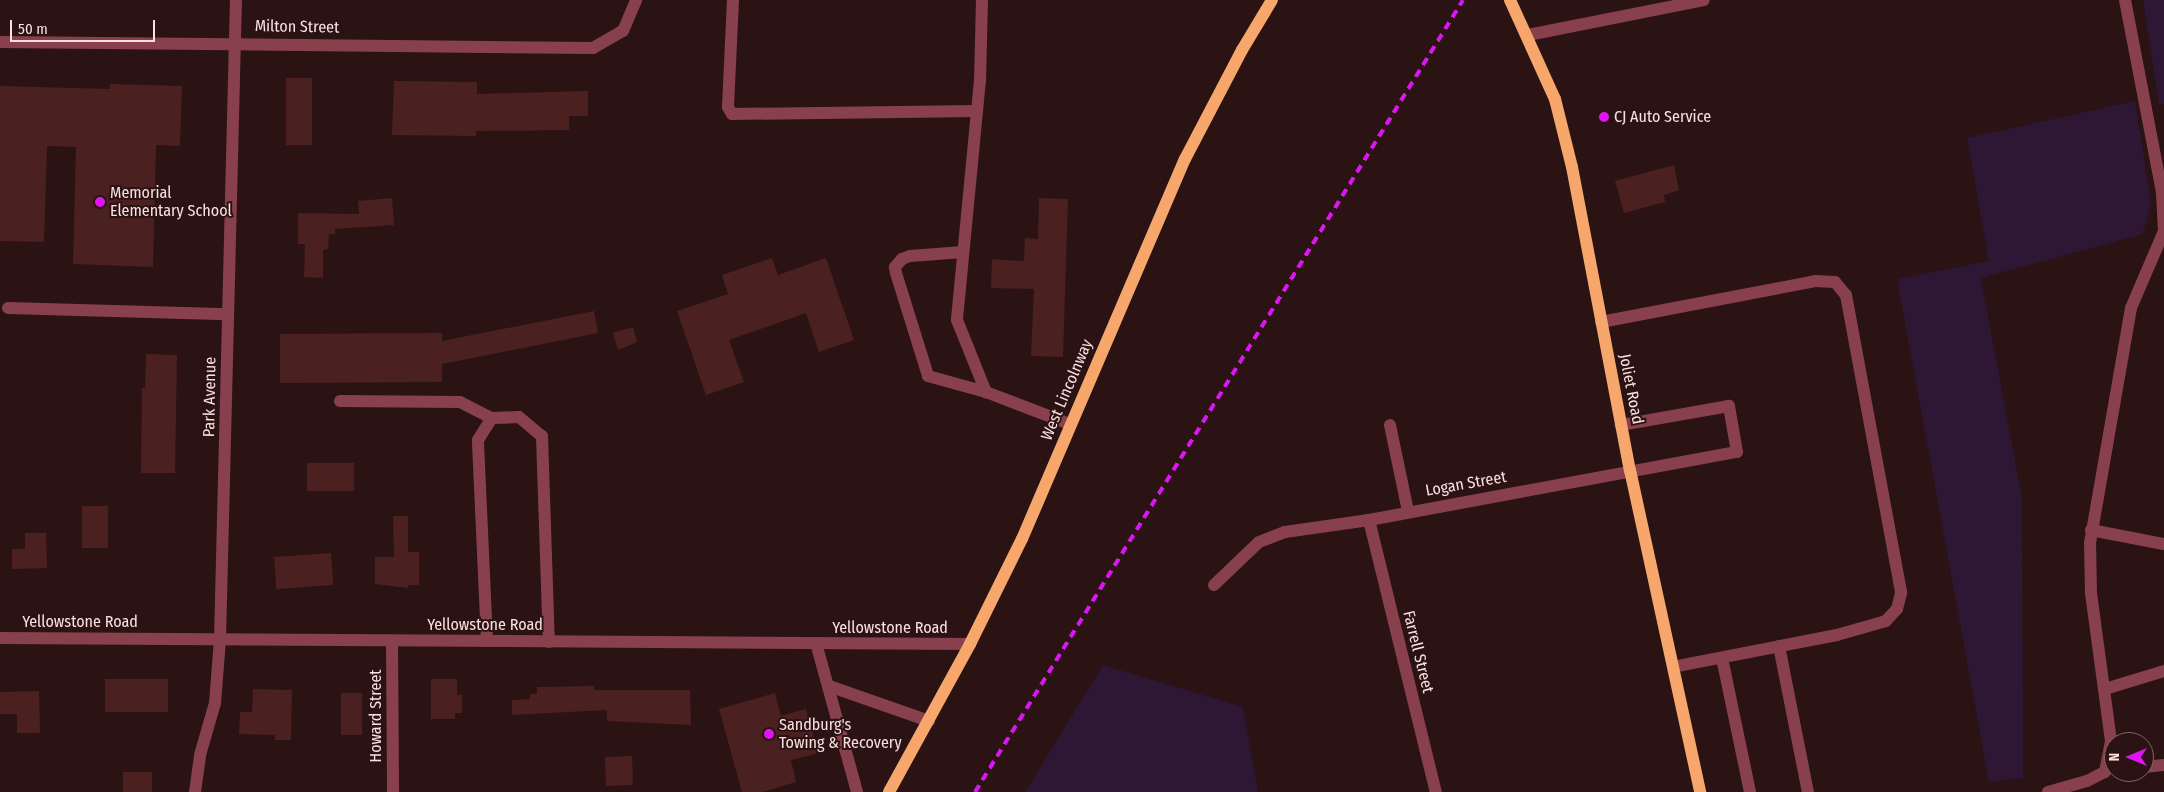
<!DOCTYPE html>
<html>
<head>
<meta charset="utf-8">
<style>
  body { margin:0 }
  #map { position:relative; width:2164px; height:792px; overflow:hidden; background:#2b1314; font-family:"Fira Sans Condensed",sans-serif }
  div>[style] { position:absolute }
  .green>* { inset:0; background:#2e1635 }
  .building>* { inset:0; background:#4b2020; transform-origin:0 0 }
  .minor>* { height:12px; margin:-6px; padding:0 6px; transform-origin:6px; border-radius:6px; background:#88414c }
  .major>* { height:12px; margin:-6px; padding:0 6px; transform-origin:6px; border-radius:6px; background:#f7a76c }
  .rail>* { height:4px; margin-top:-2px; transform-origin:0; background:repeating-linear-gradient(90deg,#dc16f3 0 8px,transparent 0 14px) }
  .dots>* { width:14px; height:14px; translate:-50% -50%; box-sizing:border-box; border:2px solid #2b1314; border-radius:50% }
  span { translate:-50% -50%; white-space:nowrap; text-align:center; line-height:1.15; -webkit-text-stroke:4px #2b1314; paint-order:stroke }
  .street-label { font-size:16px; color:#fddfe2 }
  .poi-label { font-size:16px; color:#fddfe2 }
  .left { translate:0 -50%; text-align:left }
  .north { position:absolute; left:2104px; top:732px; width:50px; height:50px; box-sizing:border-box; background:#2b1314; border:1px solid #7f6566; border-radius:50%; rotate:270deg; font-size:14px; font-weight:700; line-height:20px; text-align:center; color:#fddfe2 }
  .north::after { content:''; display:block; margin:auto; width:18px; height:22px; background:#dc16f3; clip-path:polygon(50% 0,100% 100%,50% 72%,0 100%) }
  .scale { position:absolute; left:10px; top:20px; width:145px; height:22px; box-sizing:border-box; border:2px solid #fddfe2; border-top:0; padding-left:6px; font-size:15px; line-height:18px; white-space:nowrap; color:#fddfe2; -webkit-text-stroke:4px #2b1314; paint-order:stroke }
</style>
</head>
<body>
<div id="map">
  <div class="green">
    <i style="clip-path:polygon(2143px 0,2164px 0,2164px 104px,2159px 104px)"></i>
    <i style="clip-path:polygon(2135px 101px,2151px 202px,2143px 234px,1981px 278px,2022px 499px,2023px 778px,1989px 782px,1897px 279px,1989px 261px,1967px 138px)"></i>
    <i style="clip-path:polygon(1103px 665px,1243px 707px,1258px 792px,1025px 792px)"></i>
  </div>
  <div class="building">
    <i style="left:286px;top:78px;width:26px;height:67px"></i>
    <i style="clip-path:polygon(394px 81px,477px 82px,477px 94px,588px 91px,588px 116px,569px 116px,569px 130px,476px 131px,476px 136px,392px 135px)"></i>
    <i style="clip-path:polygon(110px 84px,182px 86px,180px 146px,156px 145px,153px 267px,73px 264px,76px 147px,47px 146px,44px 242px,0 241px,0 86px,110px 89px)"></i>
    <i style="clip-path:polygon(1674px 165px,1679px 190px,1664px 195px,1665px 202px,1624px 213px,1615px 181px)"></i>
    <i style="clip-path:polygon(392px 198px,394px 225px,335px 229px,335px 234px,329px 234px,328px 249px,323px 250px,323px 278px,304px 277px,305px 244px,298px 244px,298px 213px,359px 214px,358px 201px)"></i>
    <i style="clip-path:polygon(1039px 198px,1068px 199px,1063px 357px,1031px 356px,1034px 289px,991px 288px,992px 259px,1024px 261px,1025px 238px,1038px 239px)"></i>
    <i style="clip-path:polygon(772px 258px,778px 275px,826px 258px,854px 340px,819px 352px,806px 313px,729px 340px,744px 382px,706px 395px,677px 311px,728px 294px,722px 275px)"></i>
    <i style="clip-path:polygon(594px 311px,598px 333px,442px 364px,442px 382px,280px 383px,280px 334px,442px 333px,442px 341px)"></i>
    <i style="clip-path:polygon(633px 327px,637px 342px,618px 350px,613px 333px)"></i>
    <i style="clip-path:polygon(146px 354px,177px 355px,175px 473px,141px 473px,142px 388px,145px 388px)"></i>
    <i style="left:307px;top:463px;width:47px;height:28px"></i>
    <i style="left:82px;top:506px;width:26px;height:42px"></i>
    <i style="clip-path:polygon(393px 516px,408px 516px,408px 552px,419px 552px,419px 585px,408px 585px,408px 588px,375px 584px,375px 557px,394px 557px)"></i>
    <i style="clip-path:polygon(25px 533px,46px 533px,47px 568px,12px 569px,12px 549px,25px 549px)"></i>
    <i style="left:331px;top:553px;width:32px;height:57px;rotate:86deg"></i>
    <i style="left:105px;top:679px;width:63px;height:33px"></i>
    <i style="clip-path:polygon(431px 679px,457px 679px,457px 695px,462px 695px,462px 713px,455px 713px,455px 719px,431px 719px)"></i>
    <i style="clip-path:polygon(594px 686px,594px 690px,690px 690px,691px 725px,607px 721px,607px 710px,512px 715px,512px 700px,530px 699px,530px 694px,537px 694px,537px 687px)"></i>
    <i style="clip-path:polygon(253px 689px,292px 690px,291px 740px,275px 740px,275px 735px,239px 734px,240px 712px,252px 712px)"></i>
    <i style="clip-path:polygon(39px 691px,40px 733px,17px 733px,17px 714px,0 714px,0 692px)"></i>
    <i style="left:341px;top:693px;width:21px;height:42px"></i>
    <i style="clip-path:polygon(775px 693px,781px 716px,806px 709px,818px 753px,791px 760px,796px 782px,762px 792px,742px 792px,719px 709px)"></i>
    <i style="left:632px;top:756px;width:29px;height:27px;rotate:88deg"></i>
    <i style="left:123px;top:772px;width:29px;height:20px"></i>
  </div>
  <div class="minor">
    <i style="left:733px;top:0;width:107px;rotate:92.7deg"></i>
    <i style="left:728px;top:107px;width:8px;rotate:60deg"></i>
    <i style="left:732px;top:114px;width:245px;rotate:-0.7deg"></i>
    <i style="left:982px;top:0;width:80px;rotate:91.4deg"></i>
    <i style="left:980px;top:80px;width:241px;rotate:95.5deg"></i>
    <i style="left:957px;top:320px;width:78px;rotate:68.1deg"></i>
    <i style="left:986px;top:392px;width:90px;rotate:20.9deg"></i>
    <i style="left:2125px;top:0;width:197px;rotate:79.1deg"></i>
    <i style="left:2162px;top:193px;width:36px;rotate:87deg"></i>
    <i style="left:1528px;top:35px;width:179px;rotate:-11.2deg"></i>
    <i style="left:0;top:42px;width:593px;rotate:0.58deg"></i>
    <i style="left:593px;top:48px;width:34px;rotate:-30deg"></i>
    <i style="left:623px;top:31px;width:34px;rotate:-67deg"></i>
    <i style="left:963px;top:252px;width:53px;rotate:175.7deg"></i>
    <i style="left:910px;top:256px;width:9px;rotate:159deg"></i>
    <i style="left:902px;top:259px;width:11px;rotate:131deg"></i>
    <i style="left:895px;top:267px;width:6px;rotate:81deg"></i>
    <i style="left:896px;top:273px;width:108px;rotate:72.7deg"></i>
    <i style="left:928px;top:376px;width:60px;rotate:15.4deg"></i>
    <i style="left:8px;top:308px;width:220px;rotate:1.6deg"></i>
    <i style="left:1601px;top:322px;width:218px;rotate:-10.8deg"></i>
    <i style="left:1815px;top:281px;width:20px;rotate:3deg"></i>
    <i style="left:1835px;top:282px;width:17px;rotate:50deg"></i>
    <i style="left:1846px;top:295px;width:303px;rotate:79.5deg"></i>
    <i style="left:1901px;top:593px;width:16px;rotate:104deg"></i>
    <i style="left:1897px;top:609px;width:16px;rotate:133deg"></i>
    <i style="left:1886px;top:621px;width:51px;rotate:164.1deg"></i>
    <i style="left:1837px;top:635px;width:167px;rotate:169deg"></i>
    <i style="left:340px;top:401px;width:120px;rotate:0.5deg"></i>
    <i style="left:460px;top:402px;width:36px;rotate:27deg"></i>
    <i style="left:1390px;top:425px;width:88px;rotate:78.2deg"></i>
    <i style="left:1369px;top:520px;width:280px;rotate:76.2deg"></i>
    <i style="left:2091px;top:530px;width:74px;rotate:10.9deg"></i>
    <i style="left:1214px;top:585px;width:62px;rotate:-43.7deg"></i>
    <i style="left:1259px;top:542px;width:28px;rotate:-21deg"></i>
    <i style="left:1285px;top:532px;width:85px;rotate:-8.1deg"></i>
    <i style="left:1369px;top:520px;width:374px;rotate:-10.5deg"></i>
    <i style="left:1737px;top:452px;width:47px;rotate:-99.9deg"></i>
    <i style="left:1729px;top:406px;width:110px;rotate:170deg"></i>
    <i style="left:0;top:638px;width:970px;rotate:0.35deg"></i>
    <i style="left:392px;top:641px;width:151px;rotate:89.6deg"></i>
    <i style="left:487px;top:641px;width:201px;rotate:-92.6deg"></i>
    <i style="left:478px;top:440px;width:26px;rotate:-58deg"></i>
    <i style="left:492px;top:418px;width:27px;rotate:-2deg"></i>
    <i style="left:519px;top:417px;width:30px;rotate:40deg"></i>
    <i style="left:542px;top:436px;width:206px;rotate:88.1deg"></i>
    <i style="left:816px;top:643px;width:155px;rotate:74.6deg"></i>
    <i style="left:1779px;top:646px;width:149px;rotate:78.8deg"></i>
    <i style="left:1722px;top:658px;width:137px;rotate:78.2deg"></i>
    <i style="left:829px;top:686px;width:106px;rotate:19.3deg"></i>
    <i style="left:2105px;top:689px;width:62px;rotate:-17deg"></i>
    <i style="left:2144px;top:767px;width:20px;rotate:-6deg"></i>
    <i style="left:195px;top:792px;width:37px;rotate:-82deg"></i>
    <i style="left:200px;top:755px;width:54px;rotate:-73.9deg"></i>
    <i style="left:215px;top:703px;width:64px;rotate:-85.5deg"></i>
    <i style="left:220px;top:639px;width:639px;rotate:-88.57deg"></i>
    <i style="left:2048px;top:792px;width:41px;rotate:-15.8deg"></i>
    <i style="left:2087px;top:781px;width:20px;rotate:-27deg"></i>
    <i style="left:2105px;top:772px;width:32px;rotate:-79deg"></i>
    <i style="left:2111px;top:741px;width:149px;rotate:-97.7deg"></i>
    <i style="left:2091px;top:593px;width:50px;rotate:-91.1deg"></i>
    <i style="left:2090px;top:543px;width:239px;rotate:-80.1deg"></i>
    <i style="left:2131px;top:308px;width:84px;rotate:-66.8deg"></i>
  </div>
  <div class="major">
    <i style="left:1510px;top:0;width:109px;rotate:65.6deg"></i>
    <i style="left:1555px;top:99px;width:70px;rotate:76deg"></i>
    <i style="left:1572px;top:167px;width:309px;rotate:79.2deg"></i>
    <i style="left:1630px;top:470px;width:330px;rotate:77.7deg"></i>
    <i style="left:889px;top:792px;width:169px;rotate:-61.3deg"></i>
    <i style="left:970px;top:644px;width:117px;rotate:-63.7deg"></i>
    <i style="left:1022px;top:539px;width:413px;rotate:-66.8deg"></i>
    <i style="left:1185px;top:159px;width:123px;rotate:-62.4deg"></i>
    <i style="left:1242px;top:50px;width:58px;rotate:-59deg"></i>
  </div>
  <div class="rail">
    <i style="left:975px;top:792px;width:930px;rotate:-58.36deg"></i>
  </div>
  <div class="dots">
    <i style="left:1604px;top:117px;background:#dc16f3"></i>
    <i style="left:100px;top:202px;background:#dc16f3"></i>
    <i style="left:769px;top:734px;background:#dc16f3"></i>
  </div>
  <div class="street-label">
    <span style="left:297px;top:27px;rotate:1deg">Milton Street</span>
    <span style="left:1631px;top:389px;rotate:79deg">Joliet Road</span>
    <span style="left:1067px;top:390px;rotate:-67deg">West Lincolnway</span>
    <span style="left:210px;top:397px;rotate:-89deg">Park Avenue</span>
    <span style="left:1466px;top:484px;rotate:-10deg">Logan Street</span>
    <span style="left:80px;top:622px">Yellowstone Road</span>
    <span style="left:485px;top:625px">Yellowstone Road</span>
    <span style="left:890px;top:628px">Yellowstone Road</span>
    <span style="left:1418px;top:652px;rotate:76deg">Farrell Street</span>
    <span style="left:376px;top:716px;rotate:-90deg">Howard Street</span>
  </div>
  <div class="poi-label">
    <span class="left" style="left:1614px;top:117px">CJ Auto Service</span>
    <span class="left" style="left:110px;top:202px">Memorial<br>Elementary School</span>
    <span class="left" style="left:779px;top:734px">Sandburg's<br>Towing &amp; Recovery</span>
  </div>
  <div class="north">N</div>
  <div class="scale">50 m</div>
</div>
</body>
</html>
